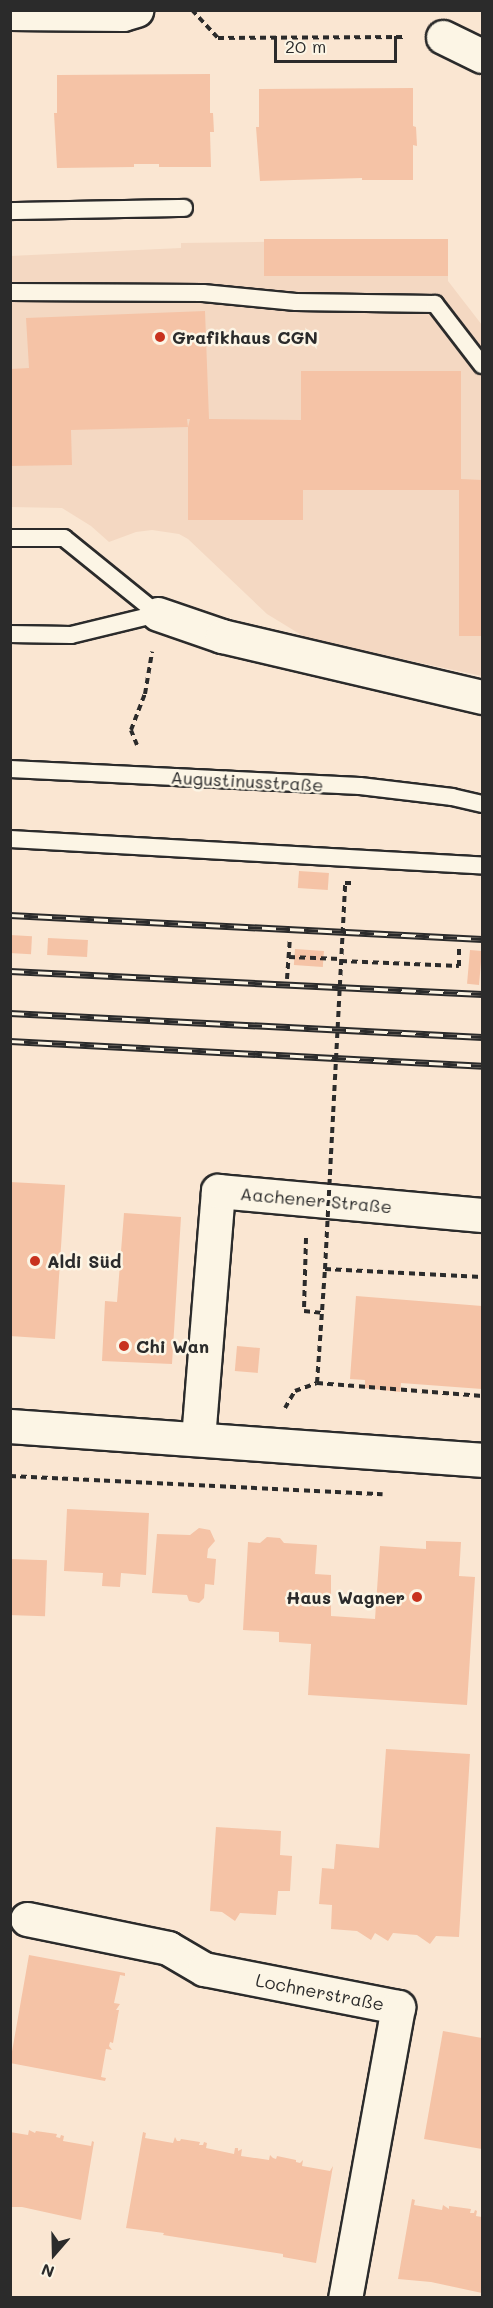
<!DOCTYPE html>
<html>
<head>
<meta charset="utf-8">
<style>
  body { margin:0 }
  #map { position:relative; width:493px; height:2308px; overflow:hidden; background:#fae6d2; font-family:Mali,sans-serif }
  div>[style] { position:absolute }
  .built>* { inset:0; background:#f4d8c2 }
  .building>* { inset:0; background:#f5c3a6; transform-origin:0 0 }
  .path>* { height:4px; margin-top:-2px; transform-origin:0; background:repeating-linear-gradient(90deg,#2b2b2b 0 6px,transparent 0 10.5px) }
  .roads { filter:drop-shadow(2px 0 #2b2b2b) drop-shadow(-2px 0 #2b2b2b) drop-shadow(0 2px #2b2b2b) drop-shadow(0 -2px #2b2b2b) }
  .lane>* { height:16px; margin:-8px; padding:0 8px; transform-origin:8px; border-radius:8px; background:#fcf5e5 }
  .street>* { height:33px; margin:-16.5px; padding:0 16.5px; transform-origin:16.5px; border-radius:16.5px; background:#fcf5e5 }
  .secondary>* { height:33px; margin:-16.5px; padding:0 16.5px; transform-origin:16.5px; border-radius:16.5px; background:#fcf5e5 }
  .rail>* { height:7px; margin-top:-3.5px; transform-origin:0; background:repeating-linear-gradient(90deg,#fcf5e5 0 14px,#2b2b2b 0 28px); box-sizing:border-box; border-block:2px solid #2b2b2b }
  .path-bridge>* { height:4px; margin-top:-2px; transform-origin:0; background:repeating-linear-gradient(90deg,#2b2b2b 0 6px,transparent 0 10.5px) }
  .dots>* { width:16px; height:16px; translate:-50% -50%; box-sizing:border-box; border:3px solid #fcf5e5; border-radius:50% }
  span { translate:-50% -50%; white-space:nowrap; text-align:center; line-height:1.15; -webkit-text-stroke:5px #fcf5e5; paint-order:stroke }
  .poi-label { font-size:18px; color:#2b2b2b; font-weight:700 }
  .left { translate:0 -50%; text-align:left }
  .right { translate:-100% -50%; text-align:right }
  .street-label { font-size:18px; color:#2b2b2b }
  .frame { position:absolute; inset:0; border:12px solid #2b2b2b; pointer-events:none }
  .north { position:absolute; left:24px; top:2224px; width:60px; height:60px; -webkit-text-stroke:4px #fcf5e5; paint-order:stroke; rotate:200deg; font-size:16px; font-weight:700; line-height:24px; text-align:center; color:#2b2b2b }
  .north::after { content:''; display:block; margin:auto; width:21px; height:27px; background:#2b2b2b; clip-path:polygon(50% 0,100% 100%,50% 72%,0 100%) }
  .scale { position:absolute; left:274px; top:36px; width:123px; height:27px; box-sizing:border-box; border:3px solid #2b2b2b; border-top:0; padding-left:8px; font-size:18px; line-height:21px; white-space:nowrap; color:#2b2b2b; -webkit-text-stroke:4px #fcf5e5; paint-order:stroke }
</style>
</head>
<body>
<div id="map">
  <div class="built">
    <i style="clip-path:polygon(448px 239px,448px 281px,482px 325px,482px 676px,322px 642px,303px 636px,267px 614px,188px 539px,179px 534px,152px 530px,136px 532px,109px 542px,91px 526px,62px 508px,11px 507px,10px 256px,181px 248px,181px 243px)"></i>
  </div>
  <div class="building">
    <i style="clip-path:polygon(210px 74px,210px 113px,213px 113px,214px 132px,210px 132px,211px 167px,159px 167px,159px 164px,134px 164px,134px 167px,57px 168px,54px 113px,57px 113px,57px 75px)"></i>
    <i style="clip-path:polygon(413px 88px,413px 126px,416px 127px,417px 146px,413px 145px,413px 180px,362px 180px,362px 178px,260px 181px,256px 127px,259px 127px,259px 89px)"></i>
    <i style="left:448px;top:239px;width:37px;height:184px;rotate:90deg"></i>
    <i style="clip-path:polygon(205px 311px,209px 419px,301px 420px,301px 371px,461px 371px,461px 479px,482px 480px,482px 636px,459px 636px,459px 490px,303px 490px,303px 520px,188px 520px,188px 427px,190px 419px,187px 419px,188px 427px,71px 430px,72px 465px,10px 466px,10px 369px,29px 368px,26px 318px)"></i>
    <i style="left:299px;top:871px;width:30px;height:17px;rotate:4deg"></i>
    <i style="left:10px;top:935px;width:22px;height:18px;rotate:3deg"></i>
    <i style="left:48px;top:938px;width:40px;height:17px;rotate:3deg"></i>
    <i style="left:295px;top:949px;width:29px;height:16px;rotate:4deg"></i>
    <i style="left:470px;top:950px;width:12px;height:34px;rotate:5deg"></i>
    <i style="clip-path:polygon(10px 1182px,65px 1185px,55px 1339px,10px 1336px)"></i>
    <i style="clip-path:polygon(124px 1213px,181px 1217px,172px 1364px,102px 1361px,105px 1301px,117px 1302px)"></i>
    <i style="clip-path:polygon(356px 1296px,482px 1306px,482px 1389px,401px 1383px,400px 1392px,365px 1388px,365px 1380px,350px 1379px)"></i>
    <i style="left:237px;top:1346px;width:23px;height:25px;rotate:5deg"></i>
    <i style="clip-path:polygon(67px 1509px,149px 1513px,146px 1575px,121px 1573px,120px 1587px,102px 1586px,103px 1573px,64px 1571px)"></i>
    <i style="clip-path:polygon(199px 1528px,210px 1530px,215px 1541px,208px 1549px,207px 1558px,216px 1559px,214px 1585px,205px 1584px,204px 1598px,199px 1603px,189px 1601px,187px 1595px,152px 1593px,157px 1534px,190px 1535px)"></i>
    <i style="clip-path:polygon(267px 1537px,280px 1538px,284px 1543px,317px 1545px,315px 1574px,331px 1575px,331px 1616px,375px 1619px,380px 1546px,426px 1549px,426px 1541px,461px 1542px,459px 1576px,475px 1577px,467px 1705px,308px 1695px,311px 1644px,279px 1642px,279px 1632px,243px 1630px,248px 1542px,260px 1543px)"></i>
    <i style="left:10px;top:1559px;width:37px;height:56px;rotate:2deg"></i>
    <i style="clip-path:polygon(386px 1749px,470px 1754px,459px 1937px,436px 1936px,430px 1944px,417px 1935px,393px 1933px,388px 1941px,375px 1933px,371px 1940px,357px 1931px,331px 1929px,332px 1905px,319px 1904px,322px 1868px,334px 1869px,336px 1844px,379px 1848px)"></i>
    <i style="clip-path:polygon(216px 1827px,281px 1831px,280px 1855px,292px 1856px,290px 1891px,278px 1891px,276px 1915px,240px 1913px,235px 1921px,222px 1912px,210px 1911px)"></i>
    <i style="clip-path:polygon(29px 1955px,125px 1973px,125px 1976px,120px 1975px,114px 2003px,120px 2004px,116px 2010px,119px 2010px,113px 2043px,110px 2042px,109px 2046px,112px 2050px,106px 2049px,101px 2077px,106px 2078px,105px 2081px,10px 2063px)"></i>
    <i style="clip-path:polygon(443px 2031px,482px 2038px,482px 2149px,424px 2139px)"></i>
    <i style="clip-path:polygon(29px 2130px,35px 2133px,36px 2131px,57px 2134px,56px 2137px,60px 2138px,61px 2135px,64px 2136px,63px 2141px,91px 2146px,92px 2141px,94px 2142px,81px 2220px,22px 2207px,10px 2207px,10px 2132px,28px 2135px)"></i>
    <i style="clip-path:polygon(143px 2132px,146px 2133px,145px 2138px,173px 2143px,175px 2137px,177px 2141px,180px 2141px,181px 2139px,200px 2142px,199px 2145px,203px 2145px,204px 2142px,207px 2143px,206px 2148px,234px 2154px,235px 2148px,238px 2148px,238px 2151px,242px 2149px,241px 2156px,269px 2160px,270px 2155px,273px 2158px,276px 2159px,277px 2156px,296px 2160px,296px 2162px,300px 2163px,303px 2160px,302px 2166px,330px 2171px,333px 2166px,316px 2263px,283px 2257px,283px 2254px,163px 2235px,164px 2233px,126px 2228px)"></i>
    <i style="clip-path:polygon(412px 2199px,415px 2200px,414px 2205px,442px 2210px,443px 2205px,449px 2209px,449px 2206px,471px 2209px,470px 2213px,474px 2213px,475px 2210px,477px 2211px,476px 2216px,482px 2217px,482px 2293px,431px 2282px,398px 2279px)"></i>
  </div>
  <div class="path">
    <i style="left:192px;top:10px;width:38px;rotate:47deg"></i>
    <i style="left:218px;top:38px;width:189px;rotate:-0.3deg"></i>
    <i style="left:137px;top:745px;width:16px;rotate:-112deg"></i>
    <i style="left:131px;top:730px;width:39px;rotate:-69deg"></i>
    <i style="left:145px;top:694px;width:43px;rotate:-80.5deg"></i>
    <i style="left:289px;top:957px;width:52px;rotate:2.2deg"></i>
    <i style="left:341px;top:961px;width:118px;rotate:2.4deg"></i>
    <i style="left:459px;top:966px;width:20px;rotate:-90deg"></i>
    <i style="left:287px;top:979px;width:42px;rotate:-85.9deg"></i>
    <i style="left:306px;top:1238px;width:73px;rotate:91.6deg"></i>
    <i style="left:304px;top:1311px;width:18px;rotate:6deg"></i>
    <i style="left:317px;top:1383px;width:114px;rotate:-86deg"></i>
    <i style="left:325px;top:1269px;width:157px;rotate:2.9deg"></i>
    <i style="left:285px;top:1408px;width:20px;rotate:-60deg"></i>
    <i style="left:295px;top:1391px;width:23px;rotate:-20deg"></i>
    <i style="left:317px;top:1383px;width:166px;rotate:4.5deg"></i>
    <i style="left:10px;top:1476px;width:373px;rotate:2.8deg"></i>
  </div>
  <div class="roads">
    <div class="lane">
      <i style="left:10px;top:211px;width:174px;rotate:-1deg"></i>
      <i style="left:10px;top:292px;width:193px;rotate:0.3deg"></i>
      <i style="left:203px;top:293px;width:93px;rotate:5.5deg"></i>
      <i style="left:296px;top:302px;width:139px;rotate:0.8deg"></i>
      <i style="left:435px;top:304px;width:77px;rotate:52.4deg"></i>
      <i style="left:10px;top:538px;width:54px"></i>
      <i style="left:64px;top:538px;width:121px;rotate:39deg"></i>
      <i style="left:10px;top:634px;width:61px;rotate:0.9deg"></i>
      <i style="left:71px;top:635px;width:89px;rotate:-13.6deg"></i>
      <i style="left:10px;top:769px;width:350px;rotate:2.8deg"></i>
      <i style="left:360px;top:786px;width:93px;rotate:6.8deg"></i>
      <i style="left:452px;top:797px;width:31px;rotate:13deg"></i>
      <i style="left:10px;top:839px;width:473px;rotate:3.2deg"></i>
    </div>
    <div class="street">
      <i style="left:10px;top:13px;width:113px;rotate:0.5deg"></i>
      <i style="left:123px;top:14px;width:14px;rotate:-17deg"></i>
      <i style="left:443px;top:37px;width:43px;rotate:26deg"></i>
      <i style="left:158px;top:614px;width:68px;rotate:19deg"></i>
      <i style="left:222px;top:636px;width:267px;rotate:13.2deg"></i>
      <i style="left:198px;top:1439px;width:249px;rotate:-85.4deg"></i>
      <i style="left:218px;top:1191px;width:265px;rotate:5.2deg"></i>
      <i style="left:27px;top:1919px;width:144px;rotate:11.6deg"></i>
      <i style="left:168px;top:1948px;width:42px;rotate:30.3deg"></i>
      <i style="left:204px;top:1969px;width:198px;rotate:11.1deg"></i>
      <i style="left:398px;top:2007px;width:296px;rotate:100.3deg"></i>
    </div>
    <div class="secondary">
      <i style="left:10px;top:1426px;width:473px;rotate:4.1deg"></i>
    </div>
  </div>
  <div class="rail">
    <i style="left:10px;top:915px;width:473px;rotate:2.9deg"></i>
    <i style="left:10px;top:971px;width:473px;rotate:2.8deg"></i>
    <i style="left:10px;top:1013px;width:473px;rotate:2.9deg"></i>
    <i style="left:10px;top:1041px;width:473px;rotate:3deg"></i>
  </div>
  <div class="path-bridge">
    <i style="left:325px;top:1269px;width:387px;rotate:-87deg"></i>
    <i style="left:345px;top:883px;width:11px"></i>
  </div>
  <div class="dots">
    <i style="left:160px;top:337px;background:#c8321e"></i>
    <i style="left:35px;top:1261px;background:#c8321e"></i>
    <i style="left:124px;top:1346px;background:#c8321e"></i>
    <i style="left:417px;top:1597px;background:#c8321e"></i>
  </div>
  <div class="poi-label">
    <span class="left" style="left:172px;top:337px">Grafikhaus CGN</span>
    <span class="left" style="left:47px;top:1261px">Aldi Süd</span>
    <span class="left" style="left:136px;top:1346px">Chi Wan</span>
    <span class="right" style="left:405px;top:1597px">Haus Wagner</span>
  </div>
  <div class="street-label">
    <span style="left:247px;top:781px;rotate:3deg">Augustinusstraße</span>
    <span style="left:316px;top:1200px;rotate:5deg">Aachener Straße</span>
    <span style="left:320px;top:1992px;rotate:11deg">Lochnerstraße</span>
  </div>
  <div class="frame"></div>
  <div class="north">N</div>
  <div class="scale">20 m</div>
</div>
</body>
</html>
